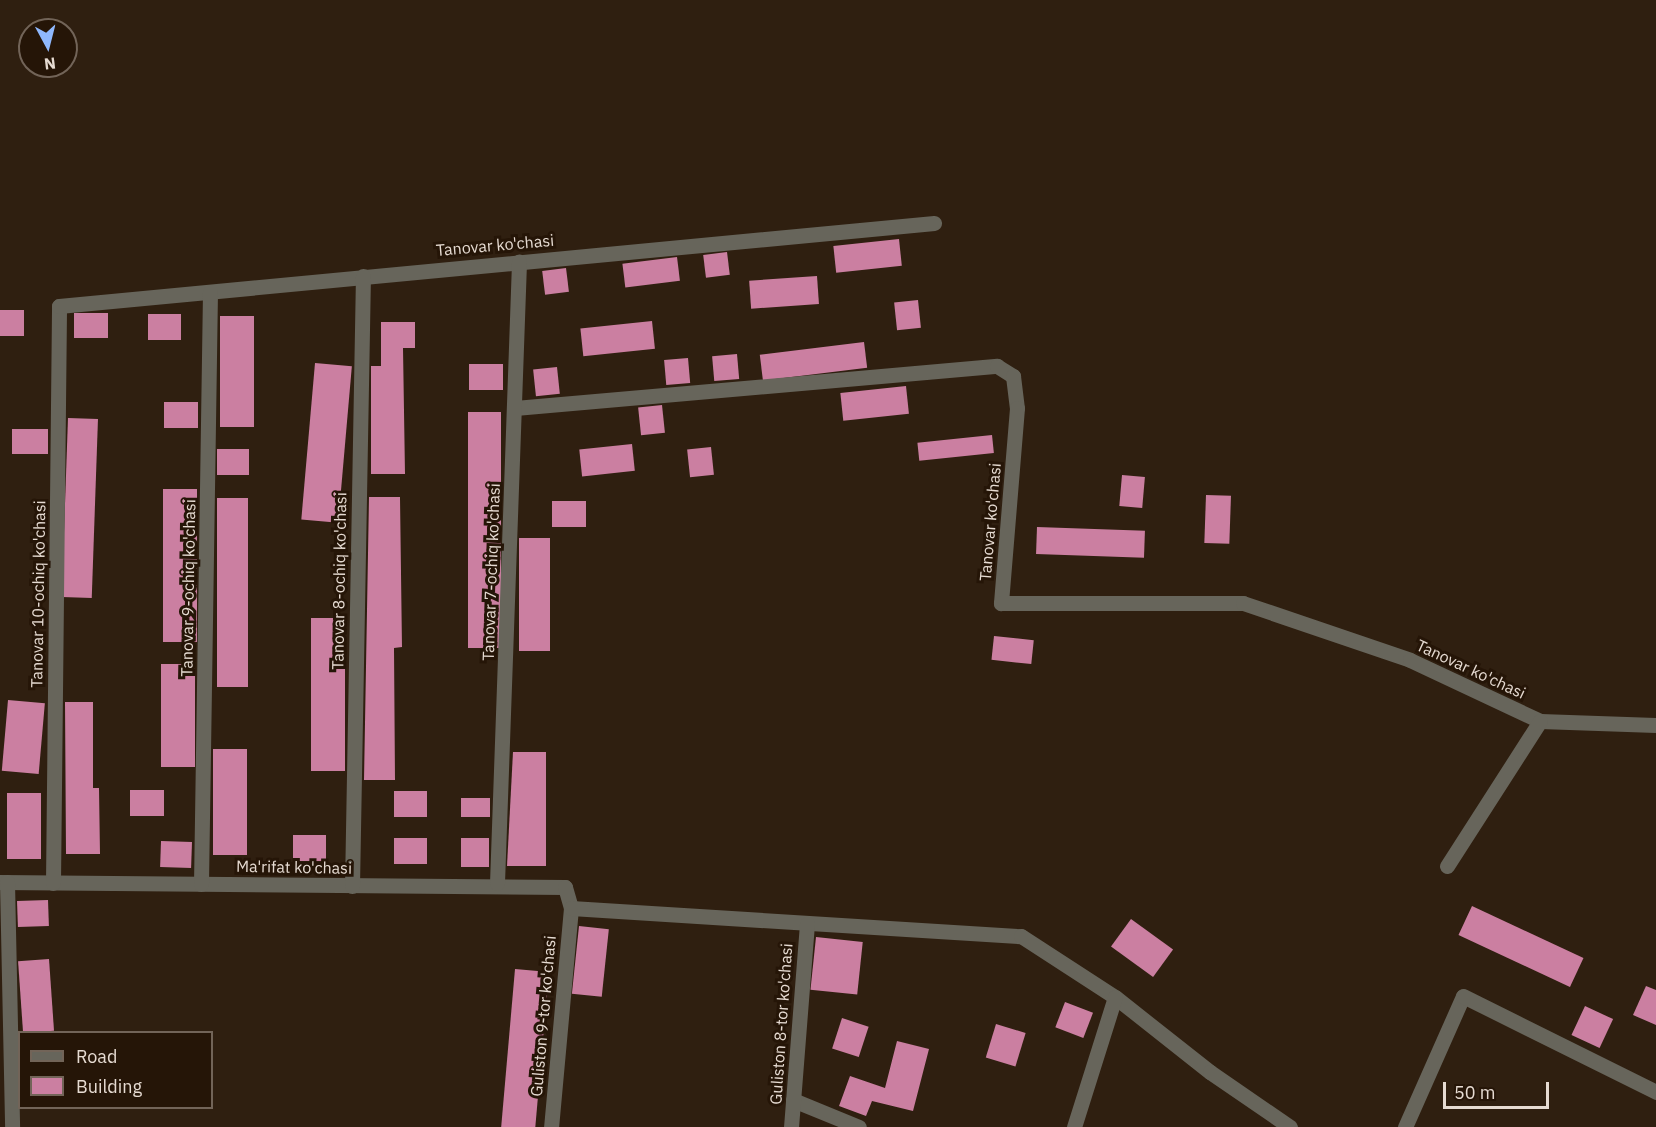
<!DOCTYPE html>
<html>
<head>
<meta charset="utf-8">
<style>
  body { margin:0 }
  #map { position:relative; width:1656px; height:1127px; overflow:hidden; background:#2f1f10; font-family:"IBM Plex Sans",sans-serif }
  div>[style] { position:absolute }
  .building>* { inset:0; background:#cb7fa1; transform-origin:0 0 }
  .minor>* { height:15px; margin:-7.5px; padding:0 7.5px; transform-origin:7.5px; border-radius:7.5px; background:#67655b }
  span { translate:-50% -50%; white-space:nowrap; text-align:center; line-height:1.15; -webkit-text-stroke:6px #251507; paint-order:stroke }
  .street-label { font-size:16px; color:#e6dbd2 }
  .legend { position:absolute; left:18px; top:1031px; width:195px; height:78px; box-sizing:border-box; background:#251507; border:2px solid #726458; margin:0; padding:8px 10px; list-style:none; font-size:18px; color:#e6dbd2 }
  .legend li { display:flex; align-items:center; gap:12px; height:30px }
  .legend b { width:30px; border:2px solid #726458 }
  .north { position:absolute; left:18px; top:18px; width:60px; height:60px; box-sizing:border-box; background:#251507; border:2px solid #726458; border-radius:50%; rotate:173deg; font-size:16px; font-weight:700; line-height:24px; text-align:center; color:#e6dbd2 }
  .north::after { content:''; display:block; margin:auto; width:21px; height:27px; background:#8fb8fd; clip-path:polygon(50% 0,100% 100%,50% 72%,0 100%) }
  .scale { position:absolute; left:1443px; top:1082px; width:106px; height:27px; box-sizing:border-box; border:3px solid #e6dbd2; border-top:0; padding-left:8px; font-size:18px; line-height:21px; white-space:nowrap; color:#e6dbd2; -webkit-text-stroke:4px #251507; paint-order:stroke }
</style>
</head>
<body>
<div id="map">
  <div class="building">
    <i style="left:899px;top:239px;width:27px;height:66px;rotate:84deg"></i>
    <i style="left:727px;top:252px;width:23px;height:24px;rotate:83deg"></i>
    <i style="left:677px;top:257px;width:24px;height:55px;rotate:83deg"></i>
    <i style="left:566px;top:268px;width:24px;height:24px;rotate:83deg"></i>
    <i style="left:817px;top:276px;width:28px;height:68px;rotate:86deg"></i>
    <i style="left:918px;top:300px;width:28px;height:24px;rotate:84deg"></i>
    <i style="left:0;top:310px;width:24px;height:26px"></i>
    <i style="left:108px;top:313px;width:25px;height:34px;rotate:90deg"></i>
    <i style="left:148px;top:314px;width:33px;height:26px"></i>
    <i style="left:220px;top:316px;width:34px;height:111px"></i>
    <i style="left:652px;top:321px;width:28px;height:72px;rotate:84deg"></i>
    <i style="clip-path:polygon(381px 322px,415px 322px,415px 348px,403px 348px,405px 474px,371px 474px,371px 366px,381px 366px)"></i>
    <i style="left:864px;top:342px;width:26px;height:105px;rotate:83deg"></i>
    <i style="left:737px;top:354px;width:25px;height:25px;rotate:85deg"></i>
    <i style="left:688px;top:358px;width:25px;height:24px;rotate:85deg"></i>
    <i style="left:315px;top:363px;width:37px;height:157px;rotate:5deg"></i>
    <i style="left:469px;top:364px;width:34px;height:26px"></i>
    <i style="left:557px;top:367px;width:27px;height:24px;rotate:84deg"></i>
    <i style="left:906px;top:386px;width:28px;height:66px;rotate:84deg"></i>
    <i style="left:164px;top:402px;width:34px;height:26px"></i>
    <i style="left:662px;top:405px;width:28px;height:24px;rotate:84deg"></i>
    <i style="left:468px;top:412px;width:33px;height:236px"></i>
    <i style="left:68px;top:418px;width:30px;height:179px;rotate:2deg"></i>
    <i style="left:12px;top:429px;width:36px;height:25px"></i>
    <i style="left:992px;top:435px;width:18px;height:75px;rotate:84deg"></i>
    <i style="left:632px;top:444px;width:27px;height:53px;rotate:84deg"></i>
    <i style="left:711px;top:447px;width:28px;height:24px;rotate:84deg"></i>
    <i style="left:217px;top:449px;width:32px;height:26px"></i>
    <i style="left:1122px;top:475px;width:23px;height:31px;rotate:5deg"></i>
    <i style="left:163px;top:489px;width:34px;height:153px"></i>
    <i style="left:1206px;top:495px;width:25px;height:48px;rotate:2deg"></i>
    <i style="clip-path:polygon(369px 497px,400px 497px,402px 647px,394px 648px,395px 780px,364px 780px)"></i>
    <i style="left:217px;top:498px;width:31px;height:189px"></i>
    <i style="left:586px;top:501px;width:26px;height:34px;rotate:90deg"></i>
    <i style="left:1037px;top:527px;width:108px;height:27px;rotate:2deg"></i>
    <i style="left:519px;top:538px;width:31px;height:113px"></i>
    <i style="left:311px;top:618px;width:34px;height:153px"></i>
    <i style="left:994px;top:636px;width:40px;height:24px;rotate:6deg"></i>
    <i style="left:161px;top:664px;width:34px;height:103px"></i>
    <i style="left:8px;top:700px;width:37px;height:71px;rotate:5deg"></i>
    <i style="clip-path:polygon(65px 702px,93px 702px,93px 788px,99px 788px,100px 854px,66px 854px)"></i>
    <i style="left:247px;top:749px;width:106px;height:34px;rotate:90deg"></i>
    <i style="clip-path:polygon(513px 752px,546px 752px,546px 866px,507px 866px)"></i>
    <i style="left:130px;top:790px;width:34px;height:26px"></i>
    <i style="left:394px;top:791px;width:33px;height:26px"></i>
    <i style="left:7px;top:793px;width:34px;height:66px"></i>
    <i style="left:461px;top:798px;width:29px;height:19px"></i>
    <i style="left:293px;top:835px;width:33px;height:26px"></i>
    <i style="left:394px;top:838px;width:33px;height:26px"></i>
    <i style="left:461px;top:838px;width:28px;height:29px"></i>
    <i style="left:192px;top:842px;width:26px;height:31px;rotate:92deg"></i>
    <i style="left:48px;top:900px;width:26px;height:31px;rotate:88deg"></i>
    <i style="left:1472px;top:906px;width:123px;height:32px;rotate:25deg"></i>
    <i style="left:1131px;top:919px;width:52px;height:34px;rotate:36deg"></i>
    <i style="left:579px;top:926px;width:30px;height:68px;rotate:6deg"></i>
    <i style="left:816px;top:937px;width:47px;height:53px;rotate:6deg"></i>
    <i style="left:49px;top:959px;width:72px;height:31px;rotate:86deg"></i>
    <i style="left:515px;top:969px;width:34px;height:159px;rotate:5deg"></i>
    <i style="clip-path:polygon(1646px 986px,1656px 990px,1656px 1025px,1633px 1015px)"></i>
    <i style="left:1065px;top:1002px;width:30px;height:27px;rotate:21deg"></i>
    <i style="left:1585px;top:1006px;width:31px;height:32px;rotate:25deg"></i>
    <i style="left:842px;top:1018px;width:28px;height:32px;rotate:18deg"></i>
    <i style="left:996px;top:1024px;width:31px;height:35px;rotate:17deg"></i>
    <i style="clip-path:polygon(897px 1041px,929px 1049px,913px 1111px,872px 1101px,866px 1116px,839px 1106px,850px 1076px,885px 1088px)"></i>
  </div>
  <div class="minor">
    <i style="left:515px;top:408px;width:484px;rotate:-5deg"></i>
    <i style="left:997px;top:366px;width:19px;rotate:32deg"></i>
    <i style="left:1013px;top:376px;width:32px;rotate:83deg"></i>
    <i style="left:1017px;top:408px;width:196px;rotate:94.7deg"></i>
    <i style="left:1001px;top:603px;width:242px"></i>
    <i style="left:1243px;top:603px;width:176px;rotate:18.8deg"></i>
    <i style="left:1410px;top:660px;width:144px;rotate:25.1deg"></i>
    <i style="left:1540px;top:721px;width:116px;rotate:2deg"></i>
    <i style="left:1447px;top:866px;width:172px;rotate:-57.3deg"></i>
    <i style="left:0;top:882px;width:565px;rotate:0.51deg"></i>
    <i style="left:565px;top:887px;width:22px;rotate:74deg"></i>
    <i style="left:571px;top:908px;width:220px;rotate:95.2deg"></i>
    <i style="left:7px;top:882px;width:245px;rotate:88.8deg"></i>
    <i style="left:53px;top:883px;width:577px;rotate:-89.4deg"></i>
    <i style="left:59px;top:306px;width:879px;rotate:-5.42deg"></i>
    <i style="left:497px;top:883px;width:622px;rotate:-87.97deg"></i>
    <i style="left:201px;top:884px;width:592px;rotate:-89.13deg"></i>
    <i style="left:352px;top:886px;width:610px;rotate:-88.97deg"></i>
    <i style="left:571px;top:908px;width:451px;rotate:3.6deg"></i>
    <i style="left:1021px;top:936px;width:112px;rotate:33deg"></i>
    <i style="left:1115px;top:997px;width:121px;rotate:38.3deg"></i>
    <i style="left:1210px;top:1072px;width:97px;rotate:34.5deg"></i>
    <i style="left:793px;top:1100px;width:71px;rotate:22.2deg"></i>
    <i style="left:791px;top:1127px;width:204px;rotate:-85.5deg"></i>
    <i style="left:1074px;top:1127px;width:136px;rotate:-72.5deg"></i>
    <i style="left:1405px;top:1127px;width:143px;rotate:-66.1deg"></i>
    <i style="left:1463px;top:996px;width:216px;rotate:26.4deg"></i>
  </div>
  <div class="street-label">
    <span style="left:495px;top:245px;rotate:-5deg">Tanovar ko'chasi</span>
    <span style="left:990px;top:522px;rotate:-85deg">Tanovar ko'chasi</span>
    <span style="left:491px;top:572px;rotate:-88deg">Tanovar 7-ochiq ko'chasi</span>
    <span style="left:339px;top:581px;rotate:-89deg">Tanovar 8-ochiq ko'chasi</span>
    <span style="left:188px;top:588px;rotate:-89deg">Tanovar 9-ochiq ko'chasi</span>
    <span style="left:38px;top:594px;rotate:-89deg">Tanovar 10-ochiq ko'chasi</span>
    <span style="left:1471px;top:669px;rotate:25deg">Tanovar ko'chasi</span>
    <span style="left:294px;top:867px;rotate:1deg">Ma'rifat ko'chasi</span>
    <span style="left:543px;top:1016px;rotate:-85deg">Guliston 9-tor ko'chasi</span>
    <span style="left:781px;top:1024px;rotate:-86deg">Guliston 8-tor ko'chasi</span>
  </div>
  <ul class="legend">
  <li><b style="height:8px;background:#67655b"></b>Road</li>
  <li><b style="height:16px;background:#cb7fa1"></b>Building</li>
  </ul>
  <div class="north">N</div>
  <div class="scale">50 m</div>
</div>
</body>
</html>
